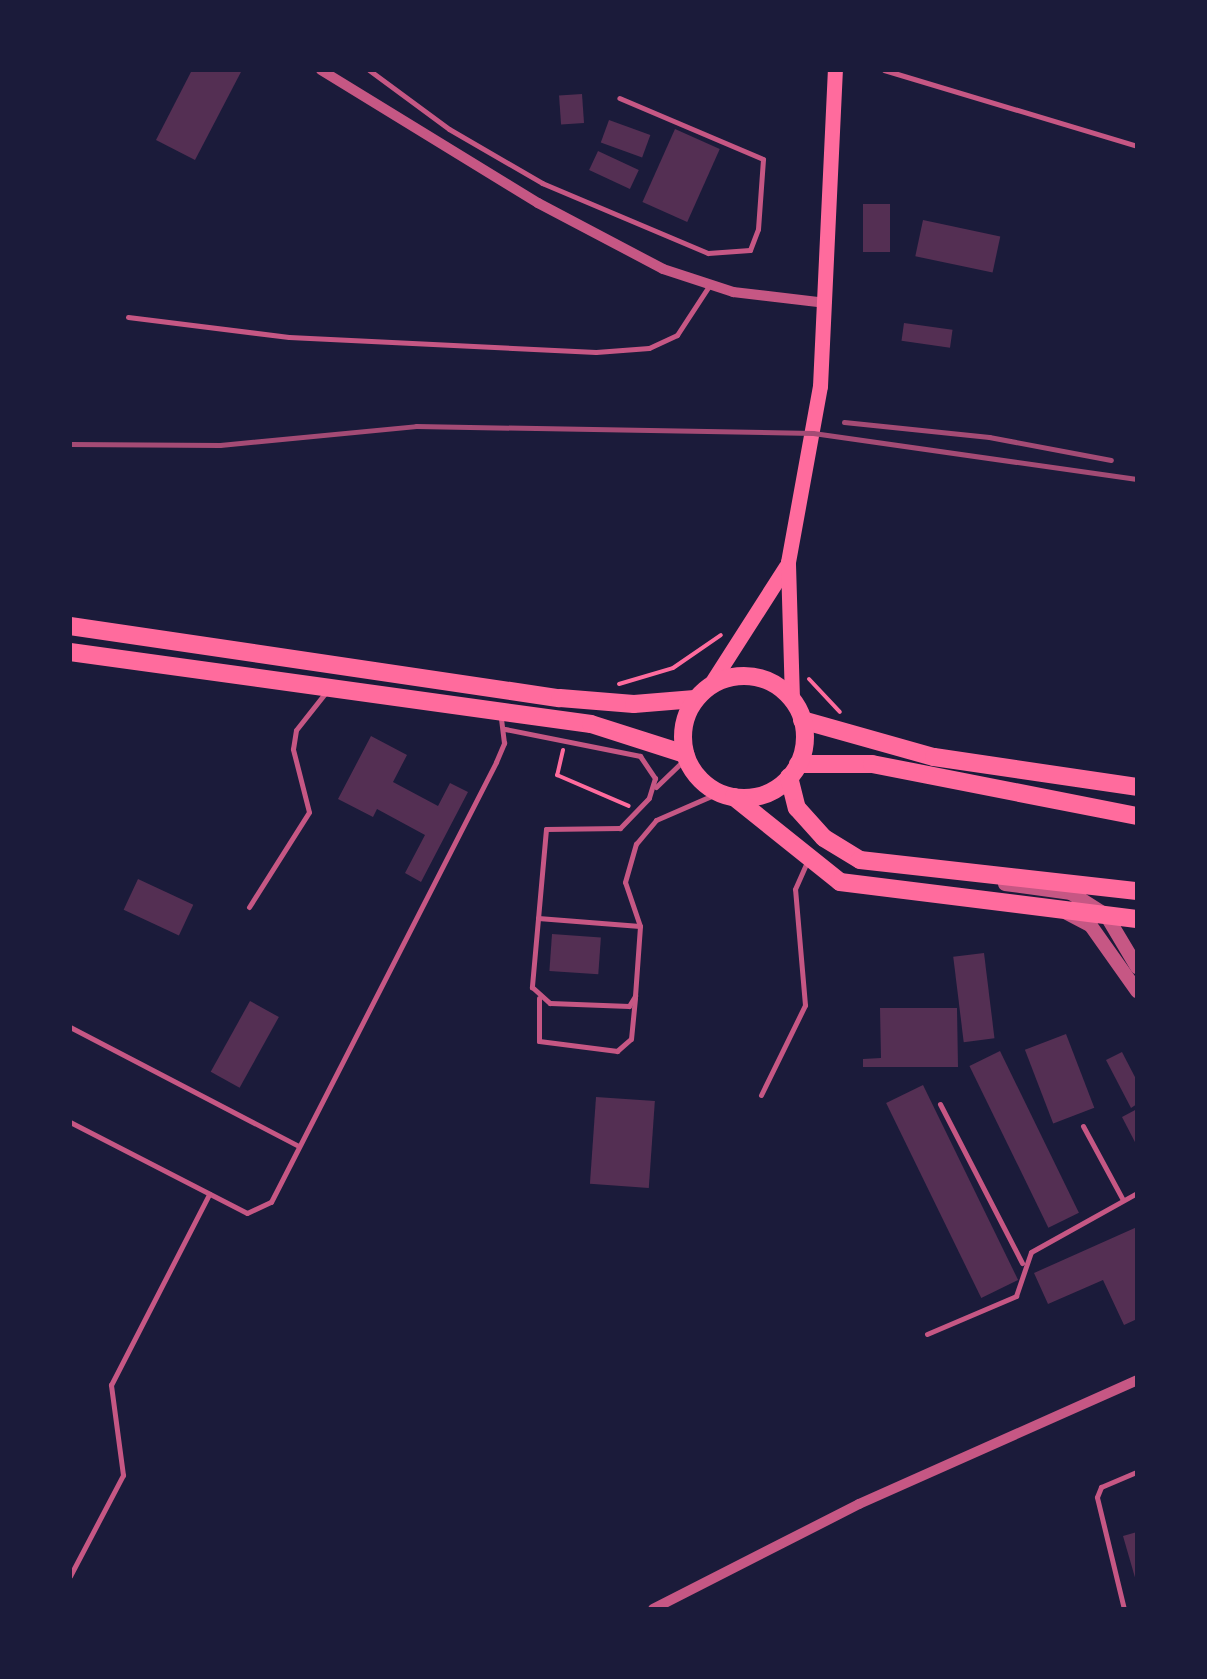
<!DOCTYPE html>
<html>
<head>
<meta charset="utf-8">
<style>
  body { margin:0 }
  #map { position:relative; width:1207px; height:1679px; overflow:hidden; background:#1b1b3a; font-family:Manrope,sans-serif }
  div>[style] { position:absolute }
  .building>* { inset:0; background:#542f53; transform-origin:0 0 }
  .path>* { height:4px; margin:-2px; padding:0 2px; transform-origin:2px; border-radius:2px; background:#ff6b9d }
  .service>* { height:5px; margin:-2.5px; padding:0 2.5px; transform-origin:2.5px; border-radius:2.5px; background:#c65784 }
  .minor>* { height:10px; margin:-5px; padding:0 5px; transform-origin:5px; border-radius:5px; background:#c65784 }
  .tertiary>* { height:14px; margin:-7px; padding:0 7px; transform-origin:7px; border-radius:7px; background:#c65784 }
  .secondary>* { height:15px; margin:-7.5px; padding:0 7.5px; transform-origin:7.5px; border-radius:7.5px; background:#ff6b9d }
  .primary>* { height:18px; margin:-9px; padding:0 9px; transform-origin:9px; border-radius:9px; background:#ff6b9d }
  .trunk>* { height:18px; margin:-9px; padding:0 9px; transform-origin:9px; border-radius:9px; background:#ff6b9d }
  .trunk>.ring { margin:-9px; padding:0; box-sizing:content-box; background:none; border:18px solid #ff6b9d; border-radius:50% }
  .rail>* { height:5px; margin:-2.5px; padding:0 2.5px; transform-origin:2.5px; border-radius:2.5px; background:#a44b75 }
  span { translate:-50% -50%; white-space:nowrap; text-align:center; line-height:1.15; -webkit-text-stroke:8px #1b1b3a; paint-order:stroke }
  .frame { position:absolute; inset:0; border:72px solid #1b1b3a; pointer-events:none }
</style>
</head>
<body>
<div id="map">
  <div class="building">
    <i style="clip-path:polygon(192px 70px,242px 70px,195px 160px,156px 140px)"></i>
    <i style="left:582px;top:94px;width:29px;height:23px;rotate:86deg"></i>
    <i style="left:609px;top:120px;width:44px;height:24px;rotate:20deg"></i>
    <i style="left:675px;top:129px;width:49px;height:80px;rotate:24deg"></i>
    <i style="left:598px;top:151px;width:45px;height:21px;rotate:25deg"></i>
    <i style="left:863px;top:204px;width:27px;height:48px"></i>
    <i style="left:923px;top:220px;width:79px;height:37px;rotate:12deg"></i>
    <i style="left:904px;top:323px;width:49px;height:18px;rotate:8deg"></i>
    <i style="clip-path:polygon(371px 736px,407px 755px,393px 782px,438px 806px,450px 783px,468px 792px,421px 882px,405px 873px,425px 835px,377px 809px,373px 817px,338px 799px)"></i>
    <i style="left:138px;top:879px;width:61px;height:34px;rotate:25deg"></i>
    <i style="left:552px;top:934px;width:49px;height:37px;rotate:4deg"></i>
    <i style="left:984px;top:953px;width:86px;height:31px;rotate:83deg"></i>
    <i style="left:250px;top:1001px;width:33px;height:81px;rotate:29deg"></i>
    <i style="clip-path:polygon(880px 1008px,957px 1008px,958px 1067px,863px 1067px,863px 1059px,881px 1058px)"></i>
    <i style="left:1066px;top:1034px;width:79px;height:44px;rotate:69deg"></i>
    <i style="left:1000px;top:1051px;width:180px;height:34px;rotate:64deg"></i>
    <i style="clip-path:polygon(1122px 1052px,1137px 1081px,1137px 1104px,1131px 1108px,1106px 1060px)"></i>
    <i style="left:923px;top:1085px;width:217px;height:41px;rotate:64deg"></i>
    <i style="left:596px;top:1097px;width:59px;height:87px;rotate:4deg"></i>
    <i style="clip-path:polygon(1137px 1109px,1137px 1146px,1122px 1117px)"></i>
    <i style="clip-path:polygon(1137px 1227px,1137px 1319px,1124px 1325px,1103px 1280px,1048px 1304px,1034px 1273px)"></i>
    <i style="clip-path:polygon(1137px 1532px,1137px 1581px,1136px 1581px,1123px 1536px)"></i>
  </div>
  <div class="path">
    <i style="left:809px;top:679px;width:45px;rotate:46.8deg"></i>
    <i style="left:619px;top:684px;width:56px;rotate:-16.5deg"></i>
    <i style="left:673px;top:668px;width:58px;rotate:-34.5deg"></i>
    <i style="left:563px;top:750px;width:26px;rotate:103deg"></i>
    <i style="left:557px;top:775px;width:78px;rotate:23.3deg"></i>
  </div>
  <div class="service">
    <i style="left:369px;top:70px;width:99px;rotate:36.4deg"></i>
    <i style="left:449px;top:129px;width:108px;rotate:30.1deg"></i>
    <i style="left:542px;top:183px;width:180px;rotate:22.9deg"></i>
    <i style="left:708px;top:253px;width:42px;rotate:-4.1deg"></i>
    <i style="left:750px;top:250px;width:22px;rotate:-69deg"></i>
    <i style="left:758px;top:229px;width:70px;rotate:-85.9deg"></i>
    <i style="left:763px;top:159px;width:156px;rotate:-157deg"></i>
    <i style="left:884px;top:70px;width:264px;rotate:16.7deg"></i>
    <i style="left:128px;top:317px;width:162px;rotate:7.1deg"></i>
    <i style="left:289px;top:337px;width:307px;rotate:2.8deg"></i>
    <i style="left:596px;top:352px;width:53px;rotate:-4.3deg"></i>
    <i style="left:649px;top:348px;width:31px;rotate:-25deg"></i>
    <i style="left:677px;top:335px;width:59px;rotate:-56.9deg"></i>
    <i style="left:505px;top:729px;width:138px;rotate:11.3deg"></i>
    <i style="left:640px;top:756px;width:27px;rotate:56deg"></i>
    <i style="left:655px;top:778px;width:21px;rotate:107deg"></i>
    <i style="left:649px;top:798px;width:42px;rotate:134deg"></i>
    <i style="left:620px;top:828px;width:74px;rotate:179.2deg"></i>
    <i style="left:546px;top:829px;width:159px;rotate:95.1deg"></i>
    <i style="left:532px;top:987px;width:24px;rotate:42deg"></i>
    <i style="left:550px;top:1003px;width:79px;rotate:2.2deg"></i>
    <i style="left:629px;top:1006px;width:12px;rotate:-59deg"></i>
    <i style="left:635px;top:996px;width:70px;rotate:-85.9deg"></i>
    <i style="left:640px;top:926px;width:46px;rotate:-108.8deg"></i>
    <i style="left:625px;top:882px;width:40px;rotate:-74deg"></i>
    <i style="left:636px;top:844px;width:31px;rotate:-50deg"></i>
    <i style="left:656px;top:820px;width:68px;rotate:-23.5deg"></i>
    <i style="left:656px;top:787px;width:39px;rotate:-44deg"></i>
    <i style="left:249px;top:907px;width:112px;rotate:-57.7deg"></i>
    <i style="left:309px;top:812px;width:65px;rotate:-104.3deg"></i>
    <i style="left:293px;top:749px;width:19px;rotate:-81deg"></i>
    <i style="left:296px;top:730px;width:48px;rotate:-51.7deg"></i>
    <i style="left:538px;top:918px;width:102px;rotate:4.5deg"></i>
    <i style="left:539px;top:998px;width:43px;rotate:90deg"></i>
    <i style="left:539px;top:1041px;width:79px;rotate:7.3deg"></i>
    <i style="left:617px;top:1051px;width:18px;rotate:-41deg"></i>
    <i style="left:631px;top:1039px;width:41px;rotate:-84.4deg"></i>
    <i style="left:70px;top:1027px;width:258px;rotate:27.5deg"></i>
    <i style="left:761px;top:1095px;width:100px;rotate:-63.9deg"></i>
    <i style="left:805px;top:1005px;width:116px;rotate:-94.9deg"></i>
    <i style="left:795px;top:889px;width:30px;rotate:-66deg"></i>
    <i style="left:940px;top:1104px;width:179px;rotate:62.7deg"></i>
    <i style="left:70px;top:1122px;width:199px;rotate:27.2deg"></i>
    <i style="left:247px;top:1213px;width:26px;rotate:-25deg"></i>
    <i style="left:271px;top:1202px;width:494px;rotate:-62.9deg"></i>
    <i style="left:496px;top:762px;width:21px;rotate:-67deg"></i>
    <i style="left:504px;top:743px;width:25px;rotate:-97deg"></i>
    <i style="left:1083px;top:1126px;width:84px;rotate:61.6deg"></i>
    <i style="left:927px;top:1334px;width:97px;rotate:-23.1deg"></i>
    <i style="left:1016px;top:1296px;width:46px;rotate:-71.2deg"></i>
    <i style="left:1031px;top:1252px;width:121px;rotate:-29.1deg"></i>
    <i style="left:70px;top:1576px;width:114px;rotate:-62.3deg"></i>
    <i style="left:123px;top:1475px;width:91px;rotate:-97.6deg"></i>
    <i style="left:111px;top:1385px;width:215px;rotate:-62.8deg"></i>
    <i style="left:1124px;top:1609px;width:115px;rotate:-103.6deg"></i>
    <i style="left:1097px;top:1497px;width:11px;rotate:-68deg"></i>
    <i style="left:1101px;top:1487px;width:39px;rotate:-23deg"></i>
  </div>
  <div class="minor">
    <i style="left:321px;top:70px;width:255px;rotate:31.5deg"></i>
    <i style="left:538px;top:203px;width:141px;rotate:27.8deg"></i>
    <i style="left:663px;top:269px;width:74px;rotate:18.2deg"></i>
    <i style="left:733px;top:292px;width:94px;rotate:6.7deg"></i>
    <i style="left:653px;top:1609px;width:231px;rotate:-27deg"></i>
    <i style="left:859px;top:1504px;width:304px;rotate:-24deg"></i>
  </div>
  <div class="tertiary">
    <i style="left:1005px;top:884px;width:67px;rotate:7.8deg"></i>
    <i style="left:1071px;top:893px;width:41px;rotate:32.2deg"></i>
    <i style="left:1106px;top:915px;width:61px;rotate:59.2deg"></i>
    <i style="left:1067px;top:913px;width:27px;rotate:28deg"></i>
    <i style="left:1091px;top:926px;width:80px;rotate:54.7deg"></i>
  </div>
  <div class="secondary">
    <i style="left:710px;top:685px;width:141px;rotate:-57.4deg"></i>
    <i style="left:792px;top:699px;width:137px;rotate:-91.7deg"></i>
    <i style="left:788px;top:562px;width:179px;rotate:-79.7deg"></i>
    <i style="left:820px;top:386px;width:316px;rotate:-87.3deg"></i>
  </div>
  <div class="primary">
    <i style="left:802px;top:720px;width:137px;rotate:15.7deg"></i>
    <i style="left:934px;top:757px;width:205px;rotate:8.4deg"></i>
    <i style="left:798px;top:764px;width:74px"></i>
    <i style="left:872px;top:764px;width:270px;rotate:11.1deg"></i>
  </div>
  <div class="trunk">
    <i style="left:70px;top:626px;width:495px;rotate:8.4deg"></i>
    <i style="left:560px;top:698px;width:74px;rotate:4.6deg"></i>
    <i style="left:634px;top:704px;width:61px;rotate:-4.7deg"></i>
    <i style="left:70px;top:652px;width:526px;rotate:7.87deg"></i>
    <i style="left:591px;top:724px;width:99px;rotate:17.7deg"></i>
    <i class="ring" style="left:683px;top:676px;width:104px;height:104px"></i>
    <i style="left:789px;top:777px;width:32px;rotate:76deg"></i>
    <i style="left:797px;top:808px;width:40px;rotate:48deg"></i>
    <i style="left:824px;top:838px;width:42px;rotate:31.4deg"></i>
    <i style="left:860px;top:860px;width:279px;rotate:6.4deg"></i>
    <i style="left:734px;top:797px;width:136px;rotate:38.7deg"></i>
    <i style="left:840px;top:882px;width:299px;rotate:7.1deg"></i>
  </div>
  <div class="rail">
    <i style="left:844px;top:422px;width:146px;rotate:5.9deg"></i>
    <i style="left:989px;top:437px;width:124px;rotate:10.7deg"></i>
    <i style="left:70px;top:444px;width:150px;rotate:0.4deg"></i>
    <i style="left:220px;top:445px;width:197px;rotate:-5.5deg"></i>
    <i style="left:416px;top:426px;width:397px;rotate:1deg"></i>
    <i style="left:813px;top:433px;width:327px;rotate:8.1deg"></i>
  </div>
  <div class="frame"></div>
</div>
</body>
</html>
